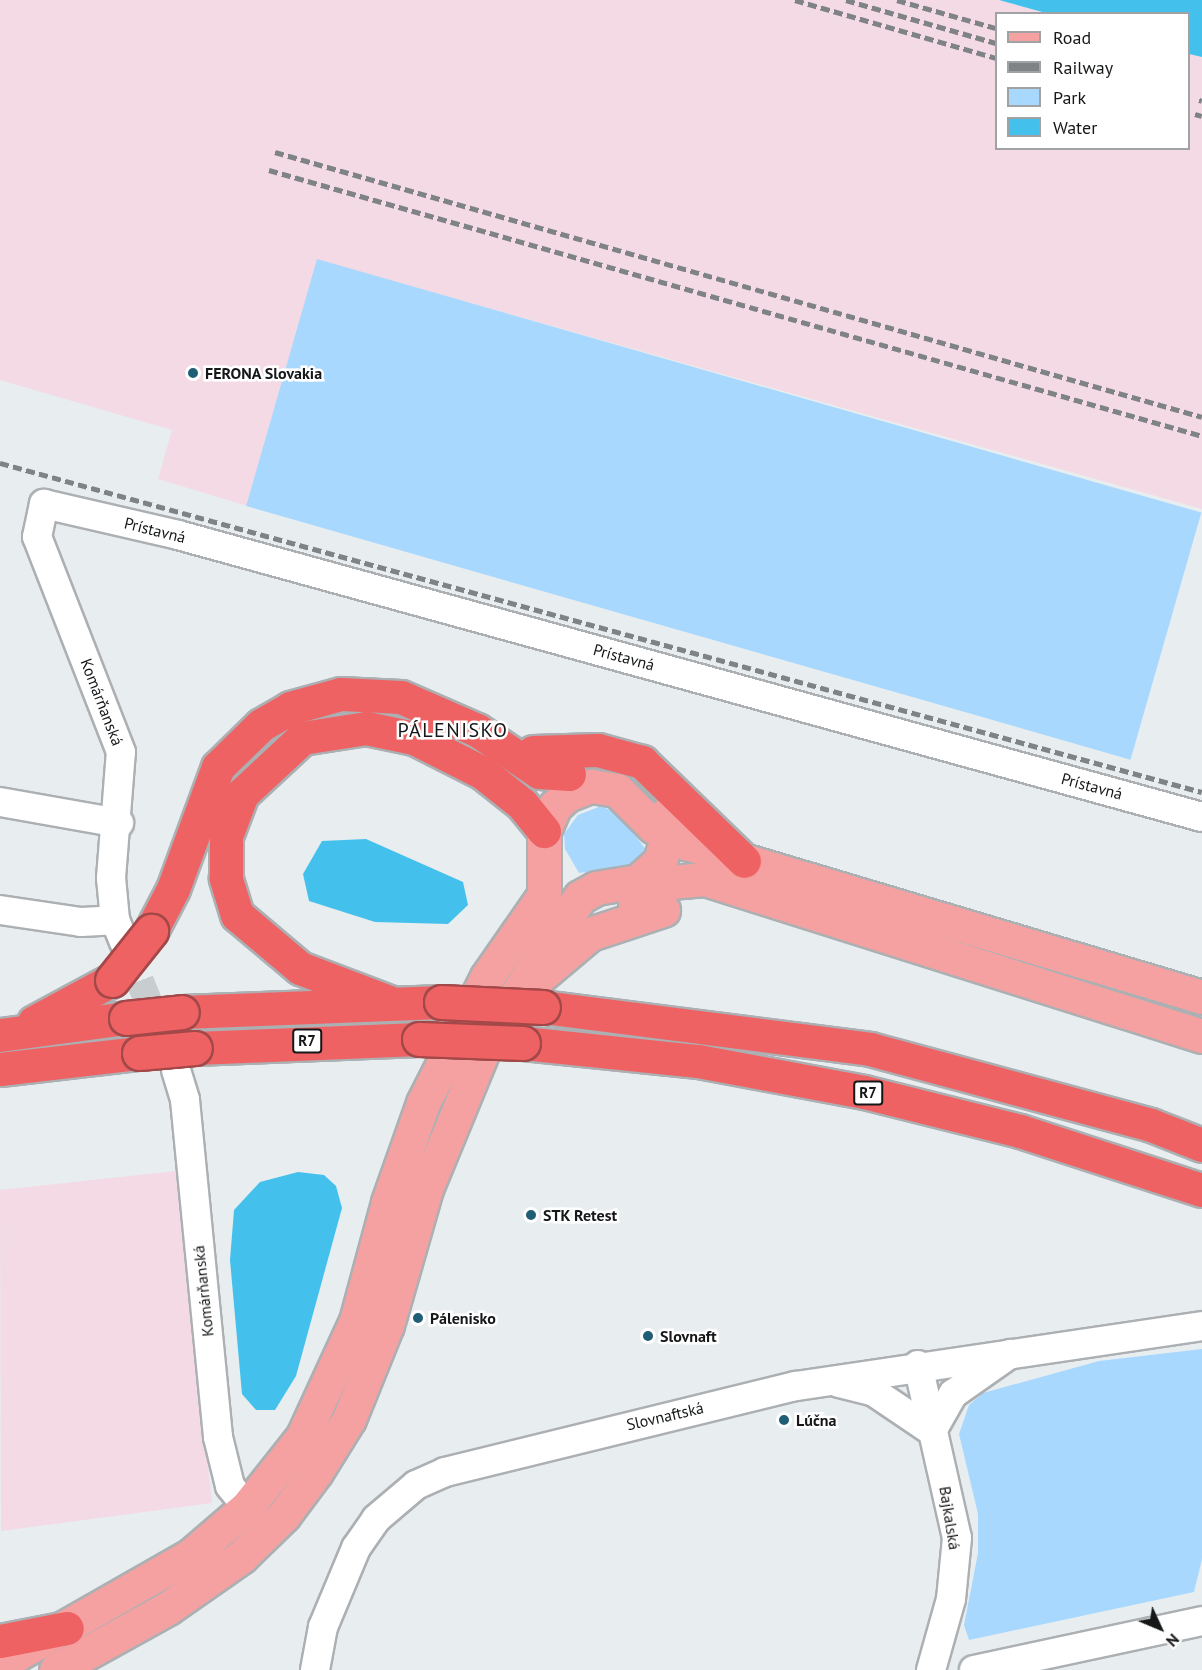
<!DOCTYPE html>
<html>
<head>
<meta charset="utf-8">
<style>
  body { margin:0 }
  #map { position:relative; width:1202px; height:1670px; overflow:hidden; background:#e8edf0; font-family:"PT Sans",sans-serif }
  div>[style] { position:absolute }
  .industrial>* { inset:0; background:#f3dae5 }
  .green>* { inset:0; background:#a9d8fe; transform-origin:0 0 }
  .water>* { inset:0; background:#43c1ec }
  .minor-tunnel>* { height:28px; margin-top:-14px; transform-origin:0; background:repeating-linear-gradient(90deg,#c8cdd0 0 28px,transparent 0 42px) }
  .roads { filter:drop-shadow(2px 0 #acb0b3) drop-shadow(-2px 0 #acb0b3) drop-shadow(0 2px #acb0b3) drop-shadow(0 -2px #acb0b3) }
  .minor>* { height:28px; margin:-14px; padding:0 14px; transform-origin:14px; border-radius:14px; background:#fff }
  .major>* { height:33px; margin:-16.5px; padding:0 16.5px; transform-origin:16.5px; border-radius:16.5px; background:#f5a1a1 }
  .highway>* { height:33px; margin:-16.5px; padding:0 16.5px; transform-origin:16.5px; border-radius:16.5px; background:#ef6263 }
  .rail>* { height:4.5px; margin-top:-2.25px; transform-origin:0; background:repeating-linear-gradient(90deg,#7f8385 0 9px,transparent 0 13.5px) }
  .bridges { filter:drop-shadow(2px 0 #a34849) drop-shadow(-2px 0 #a34849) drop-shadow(0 2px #a34849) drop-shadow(0 -2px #a34849) }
  .highway-bridge>* { height:33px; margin:-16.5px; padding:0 16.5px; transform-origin:16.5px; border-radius:16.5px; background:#ef6263 }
  .dots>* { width:16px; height:16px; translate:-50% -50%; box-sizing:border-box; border:3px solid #fff; border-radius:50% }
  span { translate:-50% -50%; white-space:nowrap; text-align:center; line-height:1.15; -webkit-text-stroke:5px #fff; paint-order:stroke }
  .shield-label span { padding:2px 4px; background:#fff; border:2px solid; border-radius:4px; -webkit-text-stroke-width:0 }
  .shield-label { font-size:15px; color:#151718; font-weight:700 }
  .poi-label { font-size:16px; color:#151718; font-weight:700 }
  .left { translate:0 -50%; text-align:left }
  .street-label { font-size:16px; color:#151718 }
  .quarter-label { font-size:20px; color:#151718; letter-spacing:1.5px }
  .legend { position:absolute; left:995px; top:12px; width:195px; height:138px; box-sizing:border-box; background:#fff; border:2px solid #a1a2a3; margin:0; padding:8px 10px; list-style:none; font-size:18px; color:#151718 }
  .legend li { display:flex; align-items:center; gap:12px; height:30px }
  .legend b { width:30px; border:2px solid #a1a2a3 }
  .north { position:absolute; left:1130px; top:1598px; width:60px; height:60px; -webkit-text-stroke:4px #fff; paint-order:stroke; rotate:134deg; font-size:16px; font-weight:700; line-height:24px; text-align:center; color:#151718 }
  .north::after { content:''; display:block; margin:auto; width:21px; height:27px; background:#151718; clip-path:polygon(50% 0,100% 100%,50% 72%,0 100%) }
</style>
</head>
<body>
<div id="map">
  <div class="industrial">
    <i style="clip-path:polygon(evenodd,0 0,999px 0,1031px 9px,1175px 0,1202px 8px,1202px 509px,318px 260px,251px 507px,158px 479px,172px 430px,0 380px,0 0,996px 14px,1188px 14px,1188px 148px,996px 148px,996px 14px)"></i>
    <i style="clip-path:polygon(176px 1171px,212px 1503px,1px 1531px,0 1190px)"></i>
  </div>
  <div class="green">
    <i style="left:317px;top:259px;width:920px;height:257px;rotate:16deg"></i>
    <i style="clip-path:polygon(601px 806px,621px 815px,646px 850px,630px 866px,579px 873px,565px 849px,564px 834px,578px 815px)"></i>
    <i style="clip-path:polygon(1202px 1349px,1202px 1559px,1194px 1592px,969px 1640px,964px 1625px,978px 1553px,978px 1514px,959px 1434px,969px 1405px,983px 1393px,1099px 1361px)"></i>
  </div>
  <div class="water">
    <i style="clip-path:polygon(999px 0,1202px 0,1202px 57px,1189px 54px,1188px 14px,1046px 13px)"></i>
    <i style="clip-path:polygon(366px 839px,463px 882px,468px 905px,448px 924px,375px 922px,309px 901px,303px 874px,322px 841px)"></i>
    <i style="clip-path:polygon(298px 1172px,324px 1175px,336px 1186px,342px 1208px,296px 1376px,275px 1410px,256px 1410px,242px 1394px,230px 1260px,234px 1210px,260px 1182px)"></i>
  </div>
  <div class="minor-tunnel">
    <i style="left:124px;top:942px;width:138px;rotate:67.9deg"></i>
  </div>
  <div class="roads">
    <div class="minor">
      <i style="left:0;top:802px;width:121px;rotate:10deg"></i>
      <i style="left:0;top:910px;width:82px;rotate:8.4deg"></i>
      <i style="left:81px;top:922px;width:34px;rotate:-3deg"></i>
      <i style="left:124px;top:942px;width:24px;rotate:-112deg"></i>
      <i style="left:115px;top:920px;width:42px;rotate:-95.4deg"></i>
      <i style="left:111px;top:878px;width:126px;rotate:-85.5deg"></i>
      <i style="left:121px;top:752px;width:231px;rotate:-111.3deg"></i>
      <i style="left:37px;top:537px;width:34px;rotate:-78deg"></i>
      <i style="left:44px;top:504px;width:138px;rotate:13deg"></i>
      <i style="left:178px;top:535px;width:1062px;rotate:15.4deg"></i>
      <i style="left:176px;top:1070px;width:31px;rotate:73deg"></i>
      <i style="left:185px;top:1100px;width:339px;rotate:84.4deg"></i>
      <i style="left:218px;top:1437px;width:50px;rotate:76.2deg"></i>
      <i style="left:230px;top:1486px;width:27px;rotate:51deg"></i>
      <i style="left:918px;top:1365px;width:177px;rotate:77.3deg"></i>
      <i style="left:957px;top:1538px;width:61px;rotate:95.6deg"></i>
      <i style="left:951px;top:1599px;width:74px;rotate:105.7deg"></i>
      <i style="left:839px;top:1383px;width:36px;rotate:14deg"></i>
      <i style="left:874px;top:1392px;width:70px;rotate:33.9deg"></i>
      <i style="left:932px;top:1431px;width:43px;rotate:-60.4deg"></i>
      <i style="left:953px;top:1394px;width:70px;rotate:-35.1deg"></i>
      <i style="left:315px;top:1670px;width:44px;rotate:-79.5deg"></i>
      <i style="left:323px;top:1627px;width:86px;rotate:-67.3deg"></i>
      <i style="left:356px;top:1548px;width:35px;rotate:-55deg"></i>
      <i style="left:376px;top:1519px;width:52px;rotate:-40.4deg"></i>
      <i style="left:416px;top:1485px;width:32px;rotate:-24deg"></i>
      <i style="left:445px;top:1472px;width:361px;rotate:-13.8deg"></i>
      <i style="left:796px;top:1386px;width:410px;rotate:-8.4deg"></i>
      <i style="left:974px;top:1670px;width:233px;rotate:-12.1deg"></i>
    </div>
    <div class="major">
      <i style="left:635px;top:904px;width:42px;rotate:-31.4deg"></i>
      <i style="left:671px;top:882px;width:34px;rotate:-5deg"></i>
      <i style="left:705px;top:879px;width:521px;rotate:17.53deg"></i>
      <i style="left:540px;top:976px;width:65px;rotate:-40deg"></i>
      <i style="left:590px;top:934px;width:77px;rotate:-18.2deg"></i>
      <i style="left:0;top:1664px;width:220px;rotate:-29.7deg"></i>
      <i style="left:191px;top:1555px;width:74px;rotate:-40.6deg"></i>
      <i style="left:247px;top:1507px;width:90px;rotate:-51.7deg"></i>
      <i style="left:303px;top:1436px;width:127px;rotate:-65.3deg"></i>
      <i style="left:356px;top:1321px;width:123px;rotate:-74.9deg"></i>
      <i style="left:388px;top:1202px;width:105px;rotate:-70.5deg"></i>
      <i style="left:423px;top:1103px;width:141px;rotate:-63.1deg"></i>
      <i style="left:487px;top:977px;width:100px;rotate:-55.2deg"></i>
      <i style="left:544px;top:895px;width:64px;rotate:-90deg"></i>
      <i style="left:544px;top:831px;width:26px;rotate:-67deg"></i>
      <i style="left:554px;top:807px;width:18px;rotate:-43deg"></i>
      <i style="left:567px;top:795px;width:26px;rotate:-21deg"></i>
      <i style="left:591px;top:786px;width:26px;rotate:9deg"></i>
      <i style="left:617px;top:790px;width:52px;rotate:45deg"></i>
      <i style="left:654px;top:827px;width:36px;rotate:27deg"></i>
      <i style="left:686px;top:843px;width:538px;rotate:16.62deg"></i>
      <i style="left:56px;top:1670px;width:128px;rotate:-29deg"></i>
      <i style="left:168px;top:1608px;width:89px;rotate:-34.9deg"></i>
      <i style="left:241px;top:1557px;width:60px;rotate:-44.3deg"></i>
      <i style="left:284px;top:1515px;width:54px;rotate:-53.3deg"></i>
      <i style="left:316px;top:1472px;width:62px;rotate:-58.1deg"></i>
      <i style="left:349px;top:1419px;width:101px;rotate:-68deg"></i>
      <i style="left:387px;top:1325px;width:141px;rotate:-74deg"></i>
      <i style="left:426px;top:1189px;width:165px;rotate:-67.6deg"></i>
      <i style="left:489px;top:1036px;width:166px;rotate:-56.8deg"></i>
      <i style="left:580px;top:897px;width:18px;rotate:-29deg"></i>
      <i style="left:596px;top:888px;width:43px;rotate:-9.5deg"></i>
      <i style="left:638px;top:881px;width:30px;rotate:-42deg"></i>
      <i style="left:660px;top:861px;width:27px;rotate:-73deg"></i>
      <i style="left:668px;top:835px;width:20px;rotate:-99deg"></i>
    </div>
    <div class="highway">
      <i style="left:533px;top:752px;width:65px;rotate:-1.8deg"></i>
      <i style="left:598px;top:750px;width:46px;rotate:15.3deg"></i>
      <i style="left:642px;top:762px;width:142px;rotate:44.1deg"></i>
      <i style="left:151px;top:931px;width:47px;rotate:-62.4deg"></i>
      <i style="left:173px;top:889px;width:130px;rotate:-69.8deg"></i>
      <i style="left:218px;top:767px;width:60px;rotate:-44.3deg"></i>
      <i style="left:261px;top:725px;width:34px;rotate:-30deg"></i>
      <i style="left:290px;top:708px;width:53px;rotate:-15.4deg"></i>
      <i style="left:341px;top:694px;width:60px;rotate:2.9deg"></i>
      <i style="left:401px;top:697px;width:83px;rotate:23.5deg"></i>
      <i style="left:477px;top:730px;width:75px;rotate:34.1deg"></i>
      <i style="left:539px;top:772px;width:30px;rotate:4deg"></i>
      <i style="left:389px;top:1002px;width:95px;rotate:-159.1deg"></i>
      <i style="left:300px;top:968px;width:82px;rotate:-139.9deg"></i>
      <i style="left:237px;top:915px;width:39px;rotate:-107deg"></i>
      <i style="left:226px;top:878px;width:42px;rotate:-90deg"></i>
      <i style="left:226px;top:836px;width:45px;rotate:-69.1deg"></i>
      <i style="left:242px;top:794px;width:82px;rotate:-43deg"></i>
      <i style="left:302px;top:738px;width:65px;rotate:-8.9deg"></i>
      <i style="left:366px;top:728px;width:49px;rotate:11.8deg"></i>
      <i style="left:414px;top:738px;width:77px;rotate:26.9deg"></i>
      <i style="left:483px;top:773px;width:50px;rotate:38.5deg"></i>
      <i style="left:522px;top:804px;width:35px;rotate:51deg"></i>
      <i style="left:543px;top:1007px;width:330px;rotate:7.3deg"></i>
      <i style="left:870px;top:1049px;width:291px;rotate:15.1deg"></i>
      <i style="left:1151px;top:1125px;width:55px;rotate:21.4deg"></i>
      <i style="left:182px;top:1012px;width:259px;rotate:-2.2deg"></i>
      <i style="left:34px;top:1022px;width:89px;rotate:-28.3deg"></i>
      <i style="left:0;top:1035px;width:127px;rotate:-7.7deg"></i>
      <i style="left:523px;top:1043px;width:176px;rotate:5.9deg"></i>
      <i style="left:698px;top:1061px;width:169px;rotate:10.6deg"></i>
      <i style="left:864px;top:1092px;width:161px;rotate:14deg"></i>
      <i style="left:1020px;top:1131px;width:191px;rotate:18deg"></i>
      <i style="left:195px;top:1048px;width:224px;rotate:-2.3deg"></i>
      <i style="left:0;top:1069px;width:140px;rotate:-6.6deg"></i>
      <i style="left:0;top:1641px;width:68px;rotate:-11deg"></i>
    </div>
  </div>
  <div class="rail">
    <i style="left:795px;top:0;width:209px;rotate:16.1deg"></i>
    <i style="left:846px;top:0;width:156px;rotate:16deg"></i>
    <i style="left:897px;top:0;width:103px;rotate:15.8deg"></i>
    <i style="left:1199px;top:100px;width:3px;rotate:18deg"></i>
    <i style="left:1195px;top:114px;width:7px;rotate:16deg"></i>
    <i style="left:275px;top:152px;width:964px;rotate:15.95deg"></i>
    <i style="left:269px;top:170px;width:970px;rotate:15.91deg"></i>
    <i style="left:0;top:463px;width:1246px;rotate:15.31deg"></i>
  </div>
  <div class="bridges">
    <div class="highway-bridge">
      <i style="left:112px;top:980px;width:63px;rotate:-51.5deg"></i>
      <i style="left:441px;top:1002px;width:102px;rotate:2.8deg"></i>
      <i style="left:126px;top:1018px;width:56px;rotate:-6.1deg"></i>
      <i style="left:419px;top:1039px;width:104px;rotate:2.2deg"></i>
      <i style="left:139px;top:1053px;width:56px;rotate:-5.1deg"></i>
    </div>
  </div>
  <div class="dots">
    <i style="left:193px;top:373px;background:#1f5e74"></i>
    <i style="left:531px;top:1215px;background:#1f5e74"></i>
    <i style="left:418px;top:1318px;background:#1f5e74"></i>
    <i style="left:648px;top:1336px;background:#1f5e74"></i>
    <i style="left:784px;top:1420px;background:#1f5e74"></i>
  </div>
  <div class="shield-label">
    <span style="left:307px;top:1041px">R7</span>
    <span style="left:868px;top:1093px">R7</span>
  </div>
  <div class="poi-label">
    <span class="left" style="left:205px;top:373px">FERONA Slovakia</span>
    <span class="left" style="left:543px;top:1215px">STK Retest</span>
    <span class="left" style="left:430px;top:1318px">Pálenisko</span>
    <span class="left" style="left:660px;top:1336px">Slovnaft</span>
    <span class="left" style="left:796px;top:1420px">Lúčna</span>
  </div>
  <div class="street-label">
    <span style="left:155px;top:530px;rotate:14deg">Prístavná</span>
    <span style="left:624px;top:657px;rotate:15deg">Prístavná</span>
    <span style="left:102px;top:702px;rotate:69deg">Komárňanská</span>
    <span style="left:1092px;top:786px;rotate:15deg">Prístavná</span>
    <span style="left:203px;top:1291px;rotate:-96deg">Komárňanská</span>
    <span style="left:665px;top:1416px;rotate:-13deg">Slovnaftská</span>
    <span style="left:950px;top:1518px;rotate:81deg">Bajkalská</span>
  </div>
  <div class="quarter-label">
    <span style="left:453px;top:730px">PÁLENISKO</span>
  </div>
  <ul class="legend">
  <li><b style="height:8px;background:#f5a1a1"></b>Road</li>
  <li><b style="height:8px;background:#7f8385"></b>Railway</li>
  <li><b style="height:16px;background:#a9d8fe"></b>Park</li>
  <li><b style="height:16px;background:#43c1ec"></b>Water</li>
  </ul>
  <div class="north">N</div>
</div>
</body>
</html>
